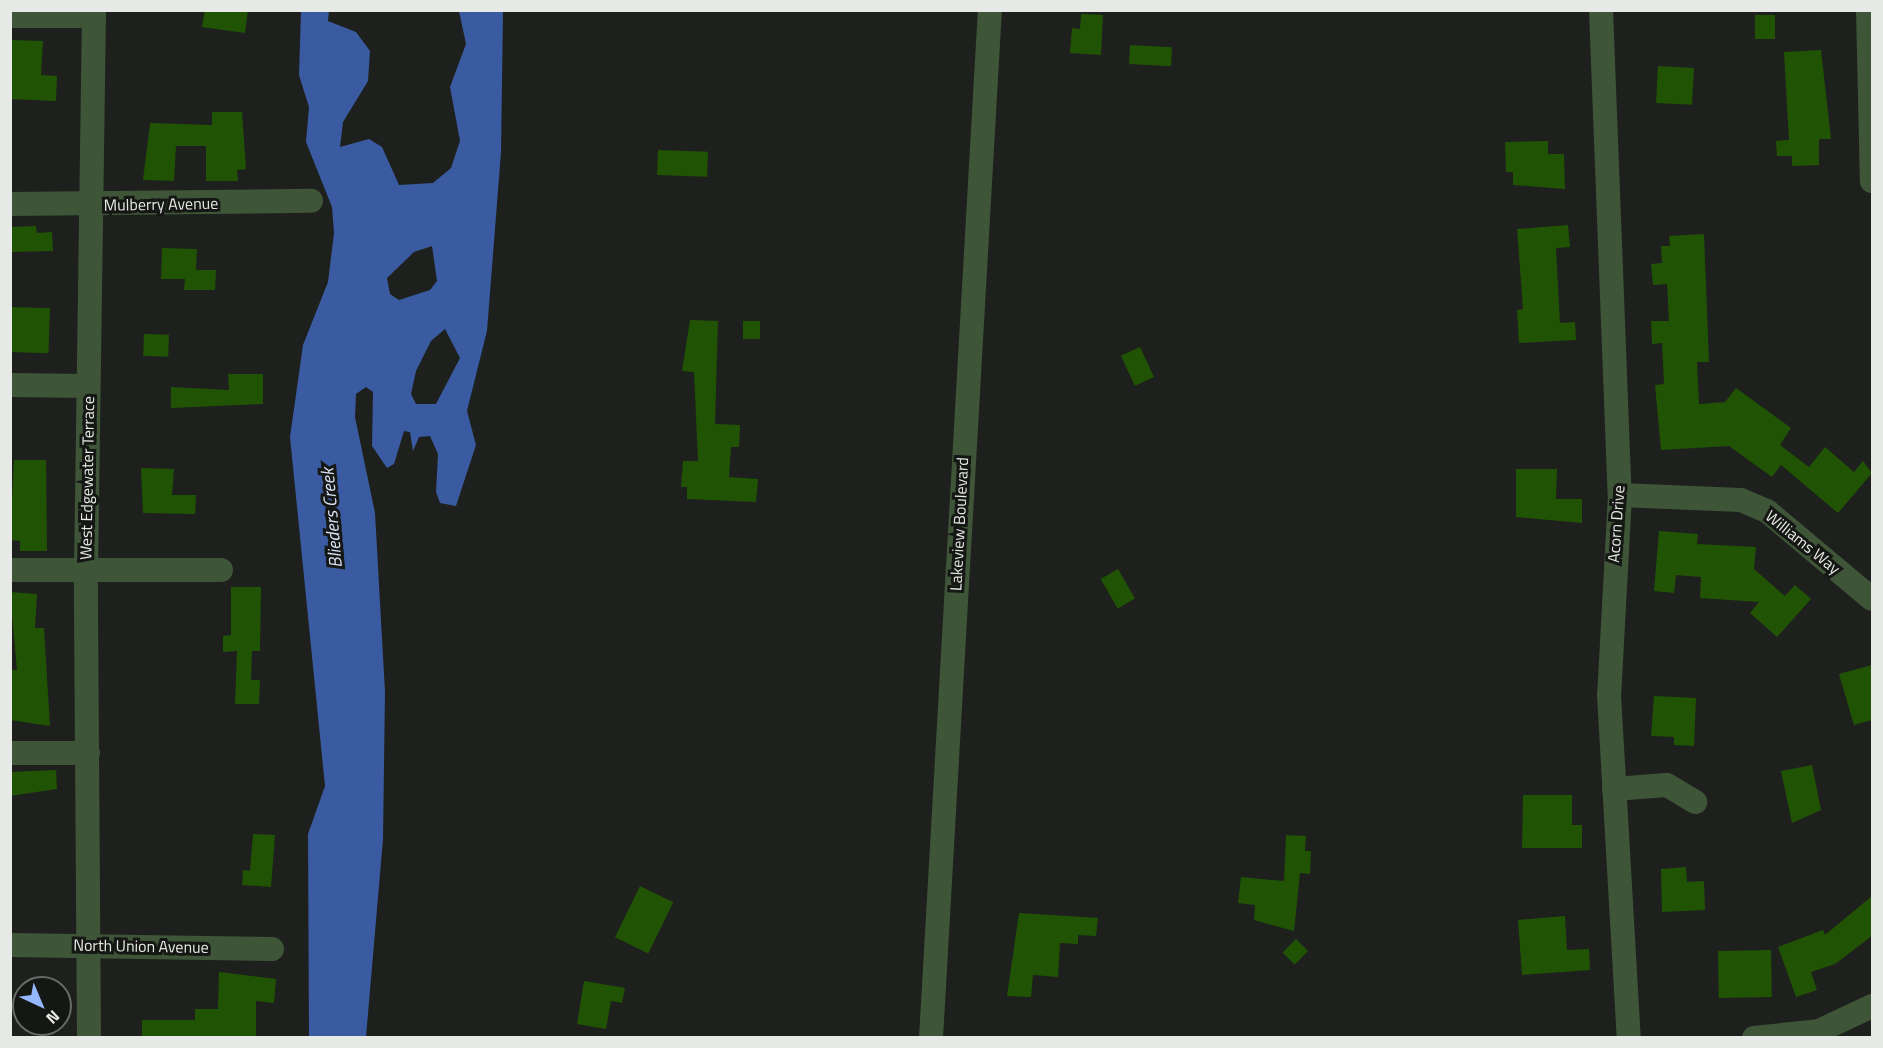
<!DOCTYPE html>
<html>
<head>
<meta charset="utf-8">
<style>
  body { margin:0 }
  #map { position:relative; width:1883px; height:1048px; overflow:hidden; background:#1e201d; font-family:"Titillium Web",sans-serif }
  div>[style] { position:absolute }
  .water>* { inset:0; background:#3a5ba1 }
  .building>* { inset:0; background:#205404; transform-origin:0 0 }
  .minor>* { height:24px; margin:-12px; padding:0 12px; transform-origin:12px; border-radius:12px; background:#3f5538 }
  span { translate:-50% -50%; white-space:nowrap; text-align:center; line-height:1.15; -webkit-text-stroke:6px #151714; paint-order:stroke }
  .street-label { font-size:16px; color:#e7e9e7 }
  .water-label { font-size:18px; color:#d9e4f8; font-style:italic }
  .frame { position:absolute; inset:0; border:12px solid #e7e9e7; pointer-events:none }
  .north { position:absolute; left:12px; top:976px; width:60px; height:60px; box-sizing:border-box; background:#151714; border:2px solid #696b68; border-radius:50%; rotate:136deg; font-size:16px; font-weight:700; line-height:24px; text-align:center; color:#e7e9e7 }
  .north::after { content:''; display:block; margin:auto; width:21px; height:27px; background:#94b7fd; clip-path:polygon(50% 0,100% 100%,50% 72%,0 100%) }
</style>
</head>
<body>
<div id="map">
  <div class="water">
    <i style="clip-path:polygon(evenodd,301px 11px,329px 11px,328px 21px,356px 32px,370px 51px,368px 81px,343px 122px,340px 147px,369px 139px,382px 147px,399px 185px,433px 183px,451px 168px,460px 141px,450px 87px,466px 44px,459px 11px,503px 11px,501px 152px,487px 331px,467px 411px,476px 445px,456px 506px,440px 503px,436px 492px,438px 454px,430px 436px,419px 437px,413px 451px,410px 432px,404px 431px,394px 464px,387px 468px,372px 446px,373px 392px,366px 387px,356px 394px,355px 417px,375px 513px,385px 692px,383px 839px,366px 1037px,309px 1037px,308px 834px,325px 786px,290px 437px,303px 345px,328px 282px,334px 233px,332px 207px,306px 142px,309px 107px,299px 75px,301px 11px,432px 246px,437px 281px,430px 290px,399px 300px,390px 294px,387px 278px,414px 252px,432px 246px,301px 11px,445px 329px,460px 358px,436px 404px,416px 404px,411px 394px,416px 371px,431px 341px,445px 329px)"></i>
  </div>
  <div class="building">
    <i style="clip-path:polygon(205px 10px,248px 10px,245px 33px,202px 27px)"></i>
    <i style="clip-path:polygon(1081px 14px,1103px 15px,1101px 55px,1070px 53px,1072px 28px,1080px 29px)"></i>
    <i style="left:1755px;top:15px;width:20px;height:24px"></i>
    <i style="clip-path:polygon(10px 40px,43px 41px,41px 75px,57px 76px,56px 101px,10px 99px)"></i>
    <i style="left:1130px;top:45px;width:42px;height:19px;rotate:3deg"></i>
    <i style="clip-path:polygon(1821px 50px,1831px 139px,1819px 139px,1819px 165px,1792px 166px,1792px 156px,1777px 156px,1776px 141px,1789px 140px,1784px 52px)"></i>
    <i style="left:1658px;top:66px;width:36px;height:37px;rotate:3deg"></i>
    <i style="clip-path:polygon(212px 112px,242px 112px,246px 169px,237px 170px,238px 181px,206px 181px,206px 146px,176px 146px,174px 181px,143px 180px,150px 123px,212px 125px)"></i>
    <i style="clip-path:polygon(1548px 141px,1548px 154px,1564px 154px,1565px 189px,1513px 185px,1513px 172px,1506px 172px,1505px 142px)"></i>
    <i style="left:658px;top:150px;width:50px;height:25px;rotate:2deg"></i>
    <i style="clip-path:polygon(1568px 225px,1570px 247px,1556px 248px,1560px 323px,1575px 322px,1576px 340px,1519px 343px,1517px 310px,1523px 309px,1517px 229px)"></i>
    <i style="clip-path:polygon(36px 226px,37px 233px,52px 232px,53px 251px,10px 252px,10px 227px)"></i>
    <i style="clip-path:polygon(1704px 234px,1709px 362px,1697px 362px,1699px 404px,1725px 402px,1736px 388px,1791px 428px,1780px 445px,1809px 467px,1825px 447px,1854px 472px,1863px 461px,1872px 473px,1838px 513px,1781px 465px,1772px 477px,1729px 446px,1661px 450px,1655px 385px,1664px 384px,1662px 343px,1652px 344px,1651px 321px,1669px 321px,1667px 284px,1653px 285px,1651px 264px,1662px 263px,1661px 246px,1670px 246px,1669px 236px)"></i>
    <i style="clip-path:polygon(162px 248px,197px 249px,196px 270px,216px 270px,215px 290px,184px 290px,185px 279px,161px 279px)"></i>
    <i style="left:12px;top:307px;width:38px;height:45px;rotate:2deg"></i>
    <i style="clip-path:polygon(690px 320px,718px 321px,715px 424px,740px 425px,739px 447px,731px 447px,729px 477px,758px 479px,756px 502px,687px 499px,687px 487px,681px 487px,683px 461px,698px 461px,694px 372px,682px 371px)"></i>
    <i style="left:743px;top:321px;width:17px;height:18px"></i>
    <i style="left:144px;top:334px;width:25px;height:22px;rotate:2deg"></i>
    <i style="left:1140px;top:347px;width:33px;height:21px;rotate:65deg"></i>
    <i style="clip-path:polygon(228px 374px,263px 374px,263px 404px,171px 408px,171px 387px,229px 390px)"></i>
    <i style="clip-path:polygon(14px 460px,46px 460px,47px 551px,20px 551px,20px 541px,10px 540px)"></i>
    <i style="clip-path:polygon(141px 468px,174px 469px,172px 495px,196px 495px,195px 514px,143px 513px)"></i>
    <i style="clip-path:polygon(1516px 469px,1557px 469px,1556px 499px,1582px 499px,1582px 523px,1516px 517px)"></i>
    <i style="clip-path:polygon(1659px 531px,1698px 534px,1697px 544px,1756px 547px,1754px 569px,1785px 596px,1795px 585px,1811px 599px,1777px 637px,1750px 613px,1759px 602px,1700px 598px,1701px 577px,1676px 575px,1674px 593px,1654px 591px)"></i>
    <i style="left:1118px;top:569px;width:34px;height:20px;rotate:60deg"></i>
    <i style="clip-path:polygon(231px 587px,261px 587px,260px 651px,252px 651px,251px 680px,260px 680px,259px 704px,235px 704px,237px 651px,223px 652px,223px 636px,231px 635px)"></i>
    <i style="clip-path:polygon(10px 592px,37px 594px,35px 628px,44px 628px,50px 726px,10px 720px,10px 670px,17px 670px)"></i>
    <i style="clip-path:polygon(1872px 665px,1872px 720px,1854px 725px,1839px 674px)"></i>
    <i style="clip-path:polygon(1654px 696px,1696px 698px,1694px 746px,1674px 745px,1674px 737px,1651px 736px)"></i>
    <i style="clip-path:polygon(1812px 765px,1821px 810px,1792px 823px,1781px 771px)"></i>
    <i style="clip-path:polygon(56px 770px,57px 789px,10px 796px,10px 772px)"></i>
    <i style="clip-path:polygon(1523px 795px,1572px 795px,1572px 825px,1582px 825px,1582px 848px,1522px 848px)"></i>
    <i style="clip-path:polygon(253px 834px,275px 835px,271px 887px,242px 885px,243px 870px,250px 871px)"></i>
    <i style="clip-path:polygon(1286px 835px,1306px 836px,1305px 851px,1311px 851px,1310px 874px,1300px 873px,1294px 931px,1254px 920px,1255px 905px,1238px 903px,1241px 877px,1284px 881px)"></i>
    <i style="clip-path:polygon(1686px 867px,1687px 882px,1704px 881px,1705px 910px,1662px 912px,1661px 869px)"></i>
    <i style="left:640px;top:886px;width:37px;height:57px;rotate:26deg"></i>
    <i style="clip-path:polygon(1872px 896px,1872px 936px,1835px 964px,1811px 972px,1817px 990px,1796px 997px,1778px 947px,1823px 930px,1825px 935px)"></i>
    <i style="clip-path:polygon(1019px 913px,1098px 918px,1096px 936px,1078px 935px,1078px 944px,1060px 943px,1058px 977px,1033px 975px,1031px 997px,1007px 996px)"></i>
    <i style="clip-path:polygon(1565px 916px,1567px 950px,1589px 949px,1590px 970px,1522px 975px,1518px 920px)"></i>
    <i style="left:1296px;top:939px;width:17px;height:19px;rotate:45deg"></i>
    <i style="left:1771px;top:950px;width:47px;height:53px;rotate:89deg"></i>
    <i style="clip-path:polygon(219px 972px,276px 979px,274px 1003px,256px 1001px,256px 1038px,142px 1038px,142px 1020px,195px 1020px,195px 1009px,218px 1009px)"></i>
    <i style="clip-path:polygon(584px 981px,625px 988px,622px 1003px,611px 1001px,606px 1029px,577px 1024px)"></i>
  </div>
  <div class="minor">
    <i style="left:1601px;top:10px;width:485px;rotate:87.8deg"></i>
    <i style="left:1620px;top:495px;width:200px;rotate:93.1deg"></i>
    <i style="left:1609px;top:695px;width:344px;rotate:86.7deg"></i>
    <i style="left:1868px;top:10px;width:171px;rotate:88.7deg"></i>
    <i style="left:10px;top:16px;width:84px"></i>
    <i style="left:10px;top:204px;width:301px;rotate:-0.6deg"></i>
    <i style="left:10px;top:385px;width:78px;rotate:0.7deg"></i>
    <i style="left:1620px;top:495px;width:121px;rotate:2.4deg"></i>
    <i style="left:1741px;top:500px;width:28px;rotate:23deg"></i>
    <i style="left:1767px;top:511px;width:137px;rotate:40deg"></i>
    <i style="left:10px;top:570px;width:211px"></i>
    <i style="left:10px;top:753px;width:78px"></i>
    <i style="left:1614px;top:789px;width:53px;rotate:-4.3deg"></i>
    <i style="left:1667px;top:785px;width:33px;rotate:31deg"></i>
    <i style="left:10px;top:945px;width:262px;rotate:0.9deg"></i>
    <i style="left:89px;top:1038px;width:467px;rotate:-90.4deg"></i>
    <i style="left:86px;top:571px;width:561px;rotate:-89.18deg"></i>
    <i style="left:931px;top:1038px;width:1030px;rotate:-86.72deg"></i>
    <i style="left:1754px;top:1038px;width:65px;rotate:-6.1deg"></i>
    <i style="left:1819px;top:1031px;width:59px;rotate:-25.3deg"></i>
  </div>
  <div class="street-label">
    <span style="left:161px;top:204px;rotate:-1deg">Mulberry Avenue</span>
    <span style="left:87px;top:478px;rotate:-89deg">West Edgewater Terrace</span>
    <span style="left:959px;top:524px;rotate:-87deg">Lakeview Boulevard</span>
    <span style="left:1616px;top:524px;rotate:-86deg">Acorn Drive</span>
    <span style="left:1803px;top:542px;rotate:39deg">Williams Way</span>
    <span style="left:141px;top:946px;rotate:1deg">North Union Avenue</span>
  </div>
  <div class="water-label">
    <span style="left:332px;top:518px;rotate:-95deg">Blieders Creek</span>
  </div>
  <div class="frame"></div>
  <div class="north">N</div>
</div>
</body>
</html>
